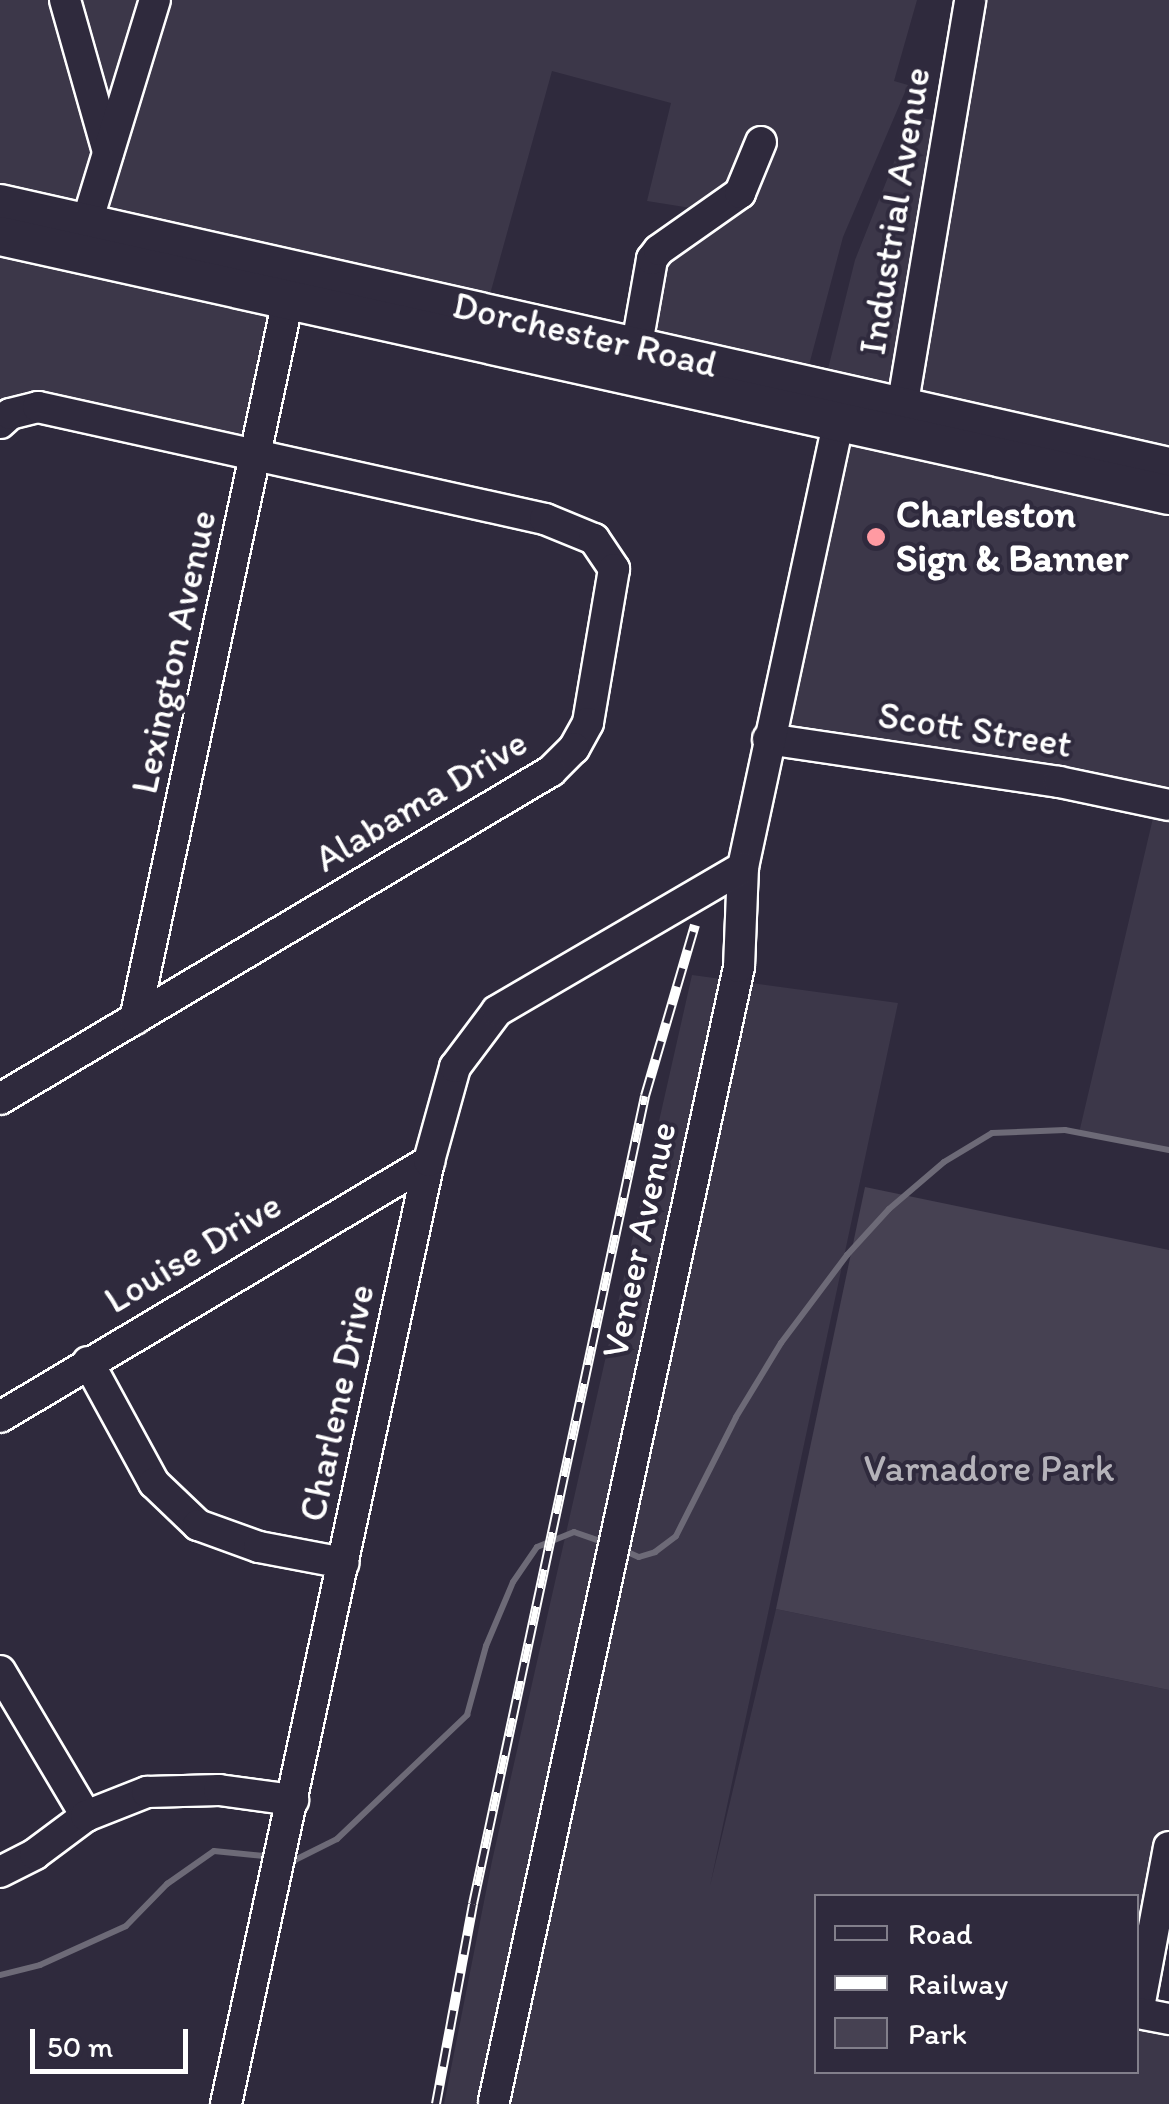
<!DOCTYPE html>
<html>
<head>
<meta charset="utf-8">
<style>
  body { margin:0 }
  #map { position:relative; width:1169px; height:2104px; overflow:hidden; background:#2f2a3d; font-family:Itim,sans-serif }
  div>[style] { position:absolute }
  .built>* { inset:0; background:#3c3749; transform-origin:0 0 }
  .green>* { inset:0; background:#464152 }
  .stream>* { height:6px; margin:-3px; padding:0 3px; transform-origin:3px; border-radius:3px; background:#6d6a77 }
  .roads { filter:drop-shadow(2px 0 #fff) drop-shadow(-2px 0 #fff) drop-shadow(0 2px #fff) drop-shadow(0 -2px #fff) }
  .minor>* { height:30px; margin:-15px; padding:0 15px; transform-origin:15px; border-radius:15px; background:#2f2a3d }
  .major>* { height:38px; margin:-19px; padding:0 19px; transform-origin:19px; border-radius:19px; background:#2f2a3d }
  .rail>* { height:10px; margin-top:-5px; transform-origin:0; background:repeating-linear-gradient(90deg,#2f2a3d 0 19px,#fff 0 38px); box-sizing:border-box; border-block:2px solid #fff }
  .dots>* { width:28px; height:28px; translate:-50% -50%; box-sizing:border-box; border:5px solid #2f2a3d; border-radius:50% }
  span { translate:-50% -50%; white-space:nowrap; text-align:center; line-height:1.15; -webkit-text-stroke:8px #2f2a3d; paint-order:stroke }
  .street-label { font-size:38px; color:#fff }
  .poi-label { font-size:38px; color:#fff; font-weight:700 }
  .left { translate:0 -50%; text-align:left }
  .park-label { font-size:38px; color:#b5b3ba }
  .legend { position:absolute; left:814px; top:1894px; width:325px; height:180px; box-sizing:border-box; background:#2f2a3d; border:2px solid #827f8b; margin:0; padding:12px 18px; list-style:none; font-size:30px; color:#fff }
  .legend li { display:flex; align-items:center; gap:20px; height:50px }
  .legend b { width:50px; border:2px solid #827f8b }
  .scale { position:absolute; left:30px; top:2029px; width:158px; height:45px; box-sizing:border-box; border:5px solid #fff; border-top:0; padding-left:12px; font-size:30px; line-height:35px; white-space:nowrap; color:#fff; -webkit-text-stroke:8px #2f2a3d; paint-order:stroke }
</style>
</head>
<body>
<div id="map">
  <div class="built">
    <i style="clip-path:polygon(0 0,917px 0,894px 81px,908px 85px,843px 237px,808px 369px,639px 331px,647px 276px,716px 212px,647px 201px,671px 103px,552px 71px,489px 298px,0 190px)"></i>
    <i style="clip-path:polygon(970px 0,1169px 0,1169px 447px,943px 395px,827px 373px,855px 260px,904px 137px,916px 117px,949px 123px)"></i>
    <i style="left:0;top:252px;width:292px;height:147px;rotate:12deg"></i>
    <i style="clip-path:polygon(835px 438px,1169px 511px,1169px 1150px,1079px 1133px,1157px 801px,768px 739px)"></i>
    <i style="clip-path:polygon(evenodd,692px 975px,898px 1003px,710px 1886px,776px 1609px,1169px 1690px,1169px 1847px,1139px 2013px,1169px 2019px,1169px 2104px,444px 2104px,492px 1861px,692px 975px,816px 1896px,1136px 1896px,1136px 2072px,816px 2072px,816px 1896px)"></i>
  </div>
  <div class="green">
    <i style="clip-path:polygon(865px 1187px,1169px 1250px,1169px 1690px,776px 1609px)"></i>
  </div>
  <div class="stream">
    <i style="left:623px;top:1550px;width:17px;rotate:24deg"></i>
    <i style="left:639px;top:1557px;width:17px;rotate:-17deg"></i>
    <i style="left:655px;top:1552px;width:26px;rotate:-37deg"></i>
    <i style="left:676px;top:1536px;width:133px;rotate:-63.2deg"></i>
    <i style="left:736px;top:1417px;width:87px;rotate:-58.7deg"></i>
    <i style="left:781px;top:1343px;width:110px;rotate:-53.1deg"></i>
    <i style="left:847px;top:1255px;width:62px;rotate:-47.6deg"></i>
    <i style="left:889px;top:1209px;width:72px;rotate:-40.5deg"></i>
    <i style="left:944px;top:1162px;width:56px;rotate:-31.1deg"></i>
    <i style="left:992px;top:1133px;width:73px;rotate:-2.4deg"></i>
    <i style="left:1065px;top:1130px;width:106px;rotate:10.9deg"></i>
    <i style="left:293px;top:1861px;width:49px;rotate:-26.6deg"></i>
    <i style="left:337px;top:1839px;width:180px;rotate:-43.6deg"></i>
    <i style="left:467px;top:1715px;width:72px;rotate:-74.6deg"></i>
    <i style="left:486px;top:1646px;width:69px;rotate:-67.1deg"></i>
    <i style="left:513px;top:1582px;width:42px;rotate:-55.6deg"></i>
    <i style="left:537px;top:1547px;width:40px;rotate:-22deg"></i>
    <i style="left:574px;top:1532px;width:24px;rotate:19deg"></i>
    <i style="left:0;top:1975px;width:41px;rotate:-14deg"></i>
    <i style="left:40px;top:1965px;width:94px;rotate:-24.4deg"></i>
    <i style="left:126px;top:1926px;width:59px;rotate:-45.7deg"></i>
    <i style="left:167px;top:1884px;width:57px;rotate:-35.1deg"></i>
    <i style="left:214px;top:1851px;width:50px;rotate:5.7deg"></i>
  </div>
  <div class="roads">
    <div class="minor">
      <i style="left:65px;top:0;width:158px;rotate:74.2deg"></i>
      <i style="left:80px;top:245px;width:256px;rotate:-73deg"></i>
      <i style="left:633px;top:367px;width:110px;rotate:-80deg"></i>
      <i style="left:652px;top:259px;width:11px;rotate:-52deg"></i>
      <i style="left:659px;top:250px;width:99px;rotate:-35.1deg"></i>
      <i style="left:740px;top:193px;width:55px;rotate:-67.6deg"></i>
      <i style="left:0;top:423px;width:13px;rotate:-42deg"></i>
      <i style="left:10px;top:414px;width:29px;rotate:-14deg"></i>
      <i style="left:38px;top:407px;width:519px;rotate:12.46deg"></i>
      <i style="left:545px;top:519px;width:53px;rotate:22.2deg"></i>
      <i style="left:594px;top:539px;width:36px;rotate:56deg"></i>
      <i style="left:614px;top:569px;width:156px;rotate:99.6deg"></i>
      <i style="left:588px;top:723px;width:29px;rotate:119deg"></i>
      <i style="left:574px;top:748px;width:33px;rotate:135deg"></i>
      <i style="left:551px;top:771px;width:641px;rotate:149.24deg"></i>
      <i style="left:899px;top:426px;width:432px;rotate:-80.5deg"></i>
      <i style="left:768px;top:739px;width:294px;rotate:8.4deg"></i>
      <i style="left:1059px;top:782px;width:112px;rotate:11.8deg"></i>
      <i style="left:135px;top:1019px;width:735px;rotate:-77.99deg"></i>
      <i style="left:88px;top:1362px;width:138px;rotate:61.4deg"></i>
      <i style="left:154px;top:1483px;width:61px;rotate:43.7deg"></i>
      <i style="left:198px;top:1525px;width:65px;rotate:19.8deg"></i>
      <i style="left:259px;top:1547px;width:86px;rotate:10.7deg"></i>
      <i style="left:0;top:1417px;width:500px;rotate:-30.8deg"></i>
      <i style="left:0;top:1671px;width:169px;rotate:59.3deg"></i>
      <i style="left:1169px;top:1847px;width:169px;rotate:100.6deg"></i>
      <i style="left:1138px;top:2013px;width:32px;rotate:11deg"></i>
      <i style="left:0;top:1872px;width:39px;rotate:-27deg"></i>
      <i style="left:35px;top:1854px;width:64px;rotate:-36.7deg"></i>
      <i style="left:86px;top:1816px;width:66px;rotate:-21.5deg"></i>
      <i style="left:147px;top:1792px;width:72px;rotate:-1.6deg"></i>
      <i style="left:219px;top:1790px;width:75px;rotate:7.7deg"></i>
      <i style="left:494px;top:2101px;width:1160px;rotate:-77.81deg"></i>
      <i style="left:739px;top:967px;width:100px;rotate:-87.7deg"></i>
      <i style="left:743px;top:867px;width:476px;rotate:-77.9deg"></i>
      <i style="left:226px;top:2104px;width:965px;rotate:-77.85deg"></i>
      <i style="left:429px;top:1161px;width:98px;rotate:-74.5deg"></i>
      <i style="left:455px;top:1067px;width:70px;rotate:-53.1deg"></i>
      <i style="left:497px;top:1011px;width:285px;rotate:-30.3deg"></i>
    </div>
    <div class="major">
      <i style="left:0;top:204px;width:1198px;rotate:12.68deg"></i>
      <i style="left:0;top:236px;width:1197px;rotate:12.49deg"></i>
    </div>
  </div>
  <div class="rail">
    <i style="left:436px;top:2104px;width:203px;rotate:-79.5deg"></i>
    <i style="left:473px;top:1904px;width:826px;rotate:-77.98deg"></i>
    <i style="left:645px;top:1096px;width:178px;rotate:-73.7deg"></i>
  </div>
  <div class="dots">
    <i style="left:876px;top:537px;background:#ff9aa2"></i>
  </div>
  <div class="street-label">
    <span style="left:895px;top:211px;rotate:-81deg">Industrial Avenue</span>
    <span style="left:585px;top:335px;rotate:13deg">Dorchester Road</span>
    <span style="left:174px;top:652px;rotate:-78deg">Lexington Avenue</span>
    <span style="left:975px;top:730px;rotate:9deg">Scott Street</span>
    <span style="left:421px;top:801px;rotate:-31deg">Alabama Drive</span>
    <span style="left:639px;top:1240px;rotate:-78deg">Veneer Avenue</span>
    <span style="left:193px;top:1253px;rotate:-31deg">Louise Drive</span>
    <span style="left:337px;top:1403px;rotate:-78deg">Charlene Drive</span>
  </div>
  <div class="poi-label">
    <span class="left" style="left:896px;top:537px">Charleston<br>Sign &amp; Banner</span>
  </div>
  <div class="park-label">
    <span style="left:989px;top:1469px">Varnadore Park</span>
  </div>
  <ul class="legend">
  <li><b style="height:12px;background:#2f2a3d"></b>Road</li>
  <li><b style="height:12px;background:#fff"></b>Railway</li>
  <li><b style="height:28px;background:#464152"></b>Park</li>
  </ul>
  <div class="scale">50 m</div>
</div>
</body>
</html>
